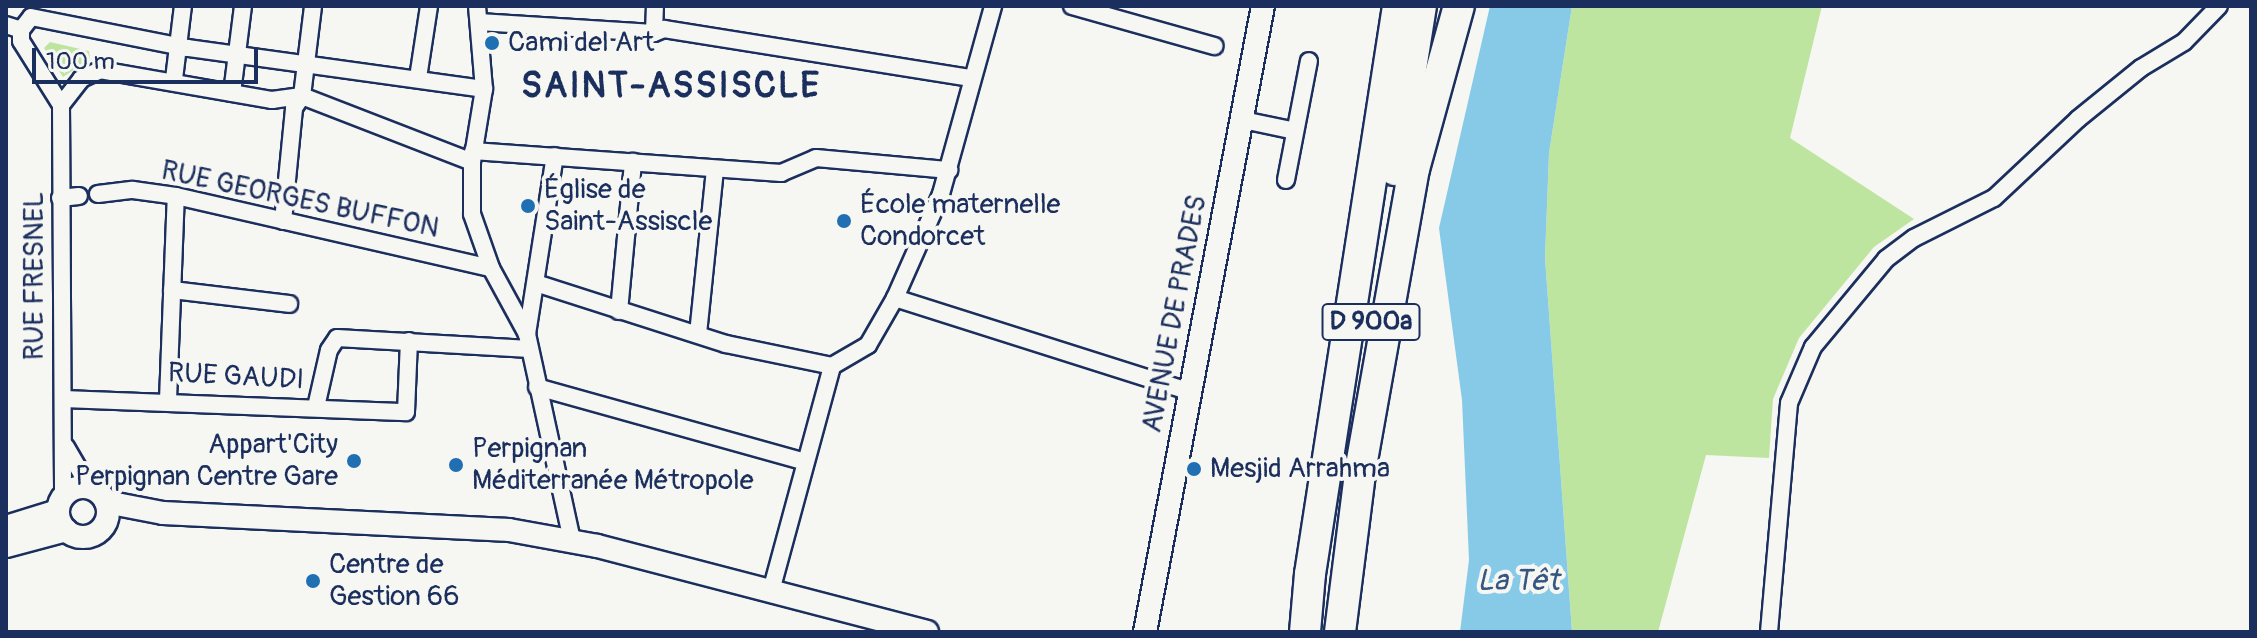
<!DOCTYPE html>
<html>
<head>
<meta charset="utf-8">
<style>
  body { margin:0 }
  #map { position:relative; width:2257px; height:638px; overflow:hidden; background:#f6f6f2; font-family:Pangolin,sans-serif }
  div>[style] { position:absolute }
  .green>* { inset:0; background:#bee5a0 }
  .water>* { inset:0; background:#86cae8 }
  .roads { filter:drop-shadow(2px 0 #1b2f5e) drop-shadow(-2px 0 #1b2f5e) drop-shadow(0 2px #1b2f5e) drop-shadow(0 -2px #1b2f5e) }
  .street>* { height:16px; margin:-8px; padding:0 8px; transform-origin:8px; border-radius:8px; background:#f6f6f2 }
  .secondary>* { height:22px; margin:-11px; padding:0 11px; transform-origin:11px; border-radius:11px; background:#f6f6f2 }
  .secondary>.ring { margin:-11px; padding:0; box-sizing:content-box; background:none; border:22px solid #f6f6f2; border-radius:50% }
  .highway>* { height:30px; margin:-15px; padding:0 15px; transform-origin:15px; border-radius:15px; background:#f6f6f2 }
  .dots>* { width:22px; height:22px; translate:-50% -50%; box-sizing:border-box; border:4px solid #f6f6f2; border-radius:50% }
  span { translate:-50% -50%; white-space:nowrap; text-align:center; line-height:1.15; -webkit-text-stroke:8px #f6f6f2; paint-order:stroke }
  .shield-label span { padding:2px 6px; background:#f6f6f2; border:2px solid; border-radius:6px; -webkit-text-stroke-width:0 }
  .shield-label { font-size:26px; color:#1b2f5e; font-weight:700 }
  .poi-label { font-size:28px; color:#1b2f5e }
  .left { translate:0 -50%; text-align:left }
  .right { translate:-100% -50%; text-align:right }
  .street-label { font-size:28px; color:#1b2f5e }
  .water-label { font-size:30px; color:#365680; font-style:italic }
  .district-label { font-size:36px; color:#1b2f5e; font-weight:700; letter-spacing:2px }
  .frame { position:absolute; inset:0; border:8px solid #1b2f5e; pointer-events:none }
  .scale { position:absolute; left:32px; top:48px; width:226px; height:36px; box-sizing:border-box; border:4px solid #1b2f5e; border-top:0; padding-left:10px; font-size:24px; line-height:28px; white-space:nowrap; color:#1b2f5e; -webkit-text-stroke:6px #f6f6f2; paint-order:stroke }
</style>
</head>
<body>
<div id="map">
  <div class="green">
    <i style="clip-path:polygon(1572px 6px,1822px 6px,1790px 138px,1914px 219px,1874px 247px,1799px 338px,1773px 399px,1769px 458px,1706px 455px,1658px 632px,1572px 632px,1545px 258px,1549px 153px)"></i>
    <i style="clip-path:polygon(50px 42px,89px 51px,90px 59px,63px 77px,44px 48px)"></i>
  </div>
  <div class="water">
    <i style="clip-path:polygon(1490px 6px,1572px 6px,1549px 153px,1545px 258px,1572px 632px,1460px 632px,1469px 560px,1462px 400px,1439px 228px)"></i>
  </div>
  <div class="roads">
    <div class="street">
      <i style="left:477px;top:6px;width:83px;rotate:85.2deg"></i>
      <i style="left:484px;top:89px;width:74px;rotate:99.3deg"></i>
      <i style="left:472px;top:162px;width:52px;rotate:90deg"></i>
      <i style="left:472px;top:214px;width:57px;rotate:70.6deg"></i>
      <i style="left:491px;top:268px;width:75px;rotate:61.4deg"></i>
      <i style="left:527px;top:334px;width:211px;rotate:77.7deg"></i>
      <i style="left:1072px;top:6px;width:148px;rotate:15.7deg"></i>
      <i style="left:479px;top:22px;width:175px;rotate:3.6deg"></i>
      <i style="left:654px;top:33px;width:11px;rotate:-22deg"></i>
      <i style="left:664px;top:29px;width:311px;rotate:9.1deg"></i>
      <i style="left:6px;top:25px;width:16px;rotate:18deg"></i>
      <i style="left:21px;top:30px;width:11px;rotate:90deg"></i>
      <i style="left:21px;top:41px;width:75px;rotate:58deg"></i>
      <i style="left:61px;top:105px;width:392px;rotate:89.7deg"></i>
      <i style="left:21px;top:30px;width:16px;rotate:-52deg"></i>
      <i style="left:31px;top:17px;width:160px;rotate:11.2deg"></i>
      <i style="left:188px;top:48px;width:299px;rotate:7.9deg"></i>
      <i style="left:654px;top:33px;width:27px;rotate:-88deg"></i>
      <i style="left:418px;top:78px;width:73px;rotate:-81.3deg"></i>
      <i style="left:174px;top:79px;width:74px;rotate:-83deg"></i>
      <i style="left:232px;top:93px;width:88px;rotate:-82.8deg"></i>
      <i style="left:302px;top:96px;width:182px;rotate:21.2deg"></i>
      <i style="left:61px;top:105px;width:33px;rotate:-52deg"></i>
      <i style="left:81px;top:79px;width:21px;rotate:-25deg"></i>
      <i style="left:100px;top:70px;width:175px;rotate:9.9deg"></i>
      <i style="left:272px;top:100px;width:30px;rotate:-8deg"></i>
      <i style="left:1243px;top:120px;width:53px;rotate:11.9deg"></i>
      <i style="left:473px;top:151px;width:309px;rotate:4.1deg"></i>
      <i style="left:781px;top:173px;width:38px;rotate:-23deg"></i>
      <i style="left:816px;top:158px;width:134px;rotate:5.2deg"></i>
      <i style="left:1286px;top:180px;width:121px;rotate:-79.1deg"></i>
      <i style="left:98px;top:194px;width:35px;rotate:-7deg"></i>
      <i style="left:133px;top:190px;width:43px;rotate:7.9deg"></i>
      <i style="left:176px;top:196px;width:323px;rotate:12.9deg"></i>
      <i style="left:60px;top:198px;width:19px;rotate:-6deg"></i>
      <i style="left:283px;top:221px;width:114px;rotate:-84.4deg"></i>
      <i style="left:294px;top:108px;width:14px;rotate:-56deg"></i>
      <i style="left:302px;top:96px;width:91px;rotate:-83deg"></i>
      <i style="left:539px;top:284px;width:196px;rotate:17.8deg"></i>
      <i style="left:726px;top:344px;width:108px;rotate:11.7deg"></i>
      <i style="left:172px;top:290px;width:118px;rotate:6.8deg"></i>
      <i style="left:895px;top:298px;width:312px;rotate:17.6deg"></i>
      <i style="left:619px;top:311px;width:150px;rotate:-84.6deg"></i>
      <i style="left:527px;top:334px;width:180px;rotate:-81.1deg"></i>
      <i style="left:698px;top:334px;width:165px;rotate:-84.1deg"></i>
      <i style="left:537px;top:387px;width:278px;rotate:15.6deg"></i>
      <i style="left:65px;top:399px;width:341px;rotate:2.2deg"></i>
      <i style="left:406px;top:412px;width:71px;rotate:-87.6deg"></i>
      <i style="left:168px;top:400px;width:204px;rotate:-87.8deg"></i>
      <i style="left:316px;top:407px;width:58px;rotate:-77.2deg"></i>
      <i style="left:329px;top:350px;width:14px;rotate:-56deg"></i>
      <i style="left:337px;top:338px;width:193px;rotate:3.3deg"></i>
      <i style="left:66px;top:447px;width:48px;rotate:59.7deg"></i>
      <i style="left:771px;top:591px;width:233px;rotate:-74.8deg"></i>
      <i style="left:832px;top:366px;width:42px;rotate:-30.3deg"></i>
      <i style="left:868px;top:345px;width:54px;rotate:-60.1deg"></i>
      <i style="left:895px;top:298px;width:114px;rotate:-66.1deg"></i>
      <i style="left:941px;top:194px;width:195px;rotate:-74.5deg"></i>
      <i style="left:1769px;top:632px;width:230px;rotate:-85deg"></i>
      <i style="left:1789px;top:403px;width:61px;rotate:-66.8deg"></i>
      <i style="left:1813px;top:347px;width:114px;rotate:-50.3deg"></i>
      <i style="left:1886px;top:259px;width:35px;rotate:-37deg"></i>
      <i style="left:1914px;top:238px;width:89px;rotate:-26.6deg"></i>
      <i style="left:1994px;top:198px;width:115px;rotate:-43.2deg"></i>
      <i style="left:2078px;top:119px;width:81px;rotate:-39deg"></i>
      <i style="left:2141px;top:68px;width:50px;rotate:-31.2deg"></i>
      <i style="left:2184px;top:42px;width:50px;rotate:-45.8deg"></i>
    </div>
    <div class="secondary">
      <i class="ring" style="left:58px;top:487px;width:28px;height:28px"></i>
      <i style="left:106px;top:502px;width:58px;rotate:10.9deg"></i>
      <i style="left:163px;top:513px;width:346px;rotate:2.8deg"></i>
      <i style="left:509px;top:530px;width:89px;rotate:10.3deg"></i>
      <i style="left:597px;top:546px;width:341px;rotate:14.6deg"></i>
      <i style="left:6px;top:527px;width:54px;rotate:-17.1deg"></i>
      <i style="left:6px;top:546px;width:62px;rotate:-14.9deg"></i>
      <i style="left:1145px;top:632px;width:637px;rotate:-79.33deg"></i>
    </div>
    <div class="highway">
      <i style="left:1395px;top:170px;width:166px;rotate:-81deg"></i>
      <i style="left:1305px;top:632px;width:58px;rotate:-85.1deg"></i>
      <i style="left:1310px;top:574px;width:575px;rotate:-81.19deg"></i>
      <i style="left:1340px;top:632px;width:167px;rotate:-82.8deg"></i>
      <i style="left:1361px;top:466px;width:302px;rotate:-79.9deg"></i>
      <i style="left:1414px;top:169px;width:169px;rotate:-74.6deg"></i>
    </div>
  </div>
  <div class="dots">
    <i style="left:492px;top:43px;background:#1f6fb2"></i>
    <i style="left:528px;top:206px;background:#1f6fb2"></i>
    <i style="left:844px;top:221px;background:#1f6fb2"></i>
    <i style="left:354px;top:461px;background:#1f6fb2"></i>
    <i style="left:456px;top:465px;background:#1f6fb2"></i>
    <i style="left:1194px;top:469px;background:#1f6fb2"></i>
    <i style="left:313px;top:581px;background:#1f6fb2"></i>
  </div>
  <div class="shield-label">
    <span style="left:1371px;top:322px">D 900a</span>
  </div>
  <div class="poi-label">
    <span class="left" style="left:508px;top:43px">Cami del Art</span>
    <span class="left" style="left:544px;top:206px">Église de<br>Saint-Assiscle</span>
    <span class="left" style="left:860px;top:221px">École maternelle<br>Condorcet</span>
    <span class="right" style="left:338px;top:461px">Appart'City<br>Perpignan Centre Gare</span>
    <span class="left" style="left:472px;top:465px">Perpignan<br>Méditerranée Métropole</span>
    <span class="left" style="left:1210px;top:469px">Mesjid Arrahma</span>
    <span class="left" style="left:329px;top:581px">Centre de<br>Gestion 66</span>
  </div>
  <div class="street-label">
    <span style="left:300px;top:200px;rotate:12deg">RUE GEORGES BUFFON</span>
    <span style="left:35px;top:276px;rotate:-90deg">RUE FRESNEL</span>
    <span style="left:1175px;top:314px;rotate:-79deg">AVENUE DE PRADES</span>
    <span style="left:236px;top:377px;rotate:3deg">RUE GAUDI</span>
  </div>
  <div class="water-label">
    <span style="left:1518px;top:581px">La Têt</span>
  </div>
  <div class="district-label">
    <span style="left:671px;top:86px">SAINT-ASSISCLE</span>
  </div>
  <div class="frame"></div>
  <div class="scale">100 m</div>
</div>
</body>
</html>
